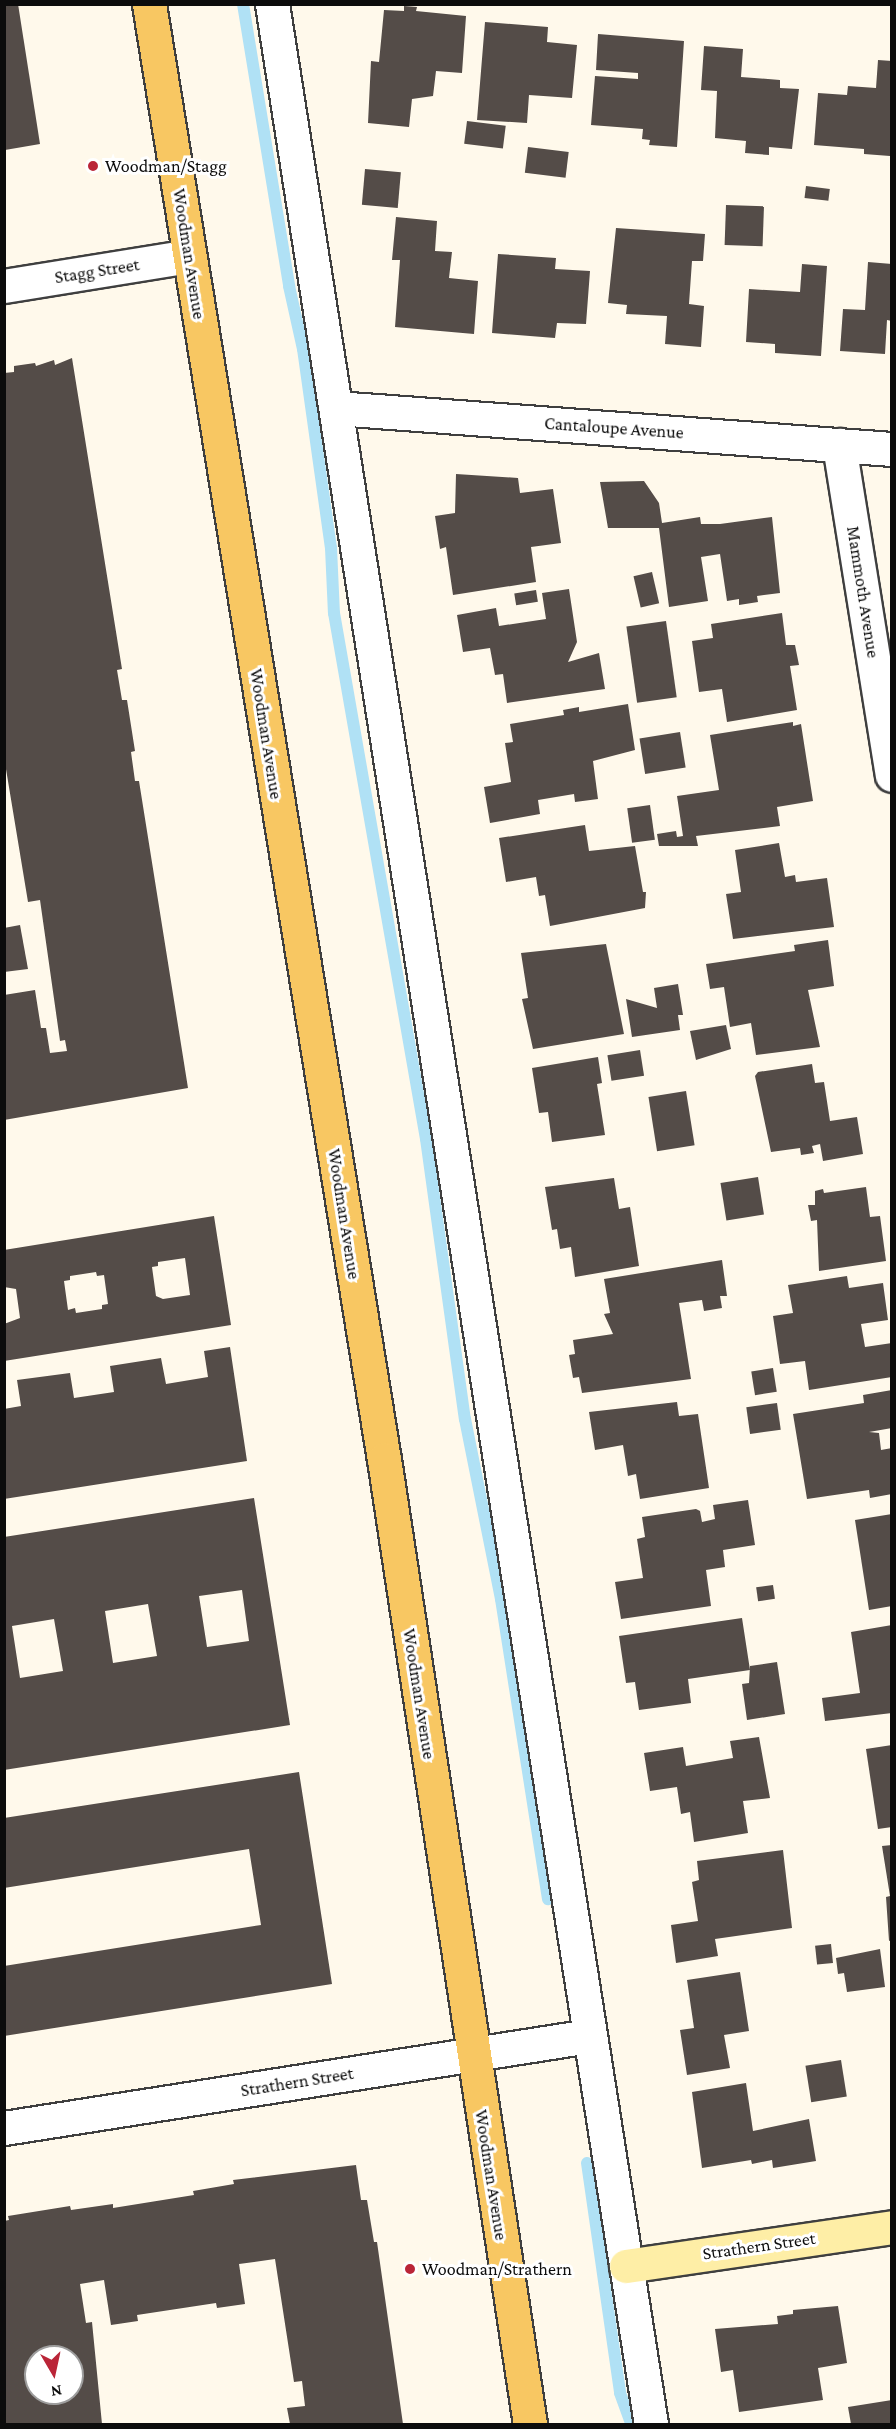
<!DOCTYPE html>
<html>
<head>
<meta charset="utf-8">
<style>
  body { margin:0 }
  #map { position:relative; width:896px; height:2429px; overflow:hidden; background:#fff9eb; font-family:"Crimson Pro",serif }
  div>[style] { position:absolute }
  .stream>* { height:12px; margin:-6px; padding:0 6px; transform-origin:6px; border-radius:6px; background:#b0e1f5 }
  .building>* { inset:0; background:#544c48; transform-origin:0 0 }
  .roads { filter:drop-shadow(2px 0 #3f3f3f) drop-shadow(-2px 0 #3f3f3f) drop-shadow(0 2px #3f3f3f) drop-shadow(0 -2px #3f3f3f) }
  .street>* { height:33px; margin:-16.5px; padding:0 16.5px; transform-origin:16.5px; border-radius:16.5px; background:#fff }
  .secondary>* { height:33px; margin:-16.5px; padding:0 16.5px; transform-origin:16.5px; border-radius:16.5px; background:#feeea6 }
  .primary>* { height:33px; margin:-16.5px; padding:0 16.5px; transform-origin:16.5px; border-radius:16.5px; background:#f8c762 }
  .dots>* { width:16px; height:16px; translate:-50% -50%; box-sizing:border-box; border:3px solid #fff; border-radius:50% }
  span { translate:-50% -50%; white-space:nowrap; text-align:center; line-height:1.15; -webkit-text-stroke:6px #fff; paint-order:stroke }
  .poi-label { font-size:18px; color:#0c0c0c }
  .left { translate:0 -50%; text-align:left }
  .street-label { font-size:18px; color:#0c0c0c }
  .frame { position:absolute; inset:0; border:6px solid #0c0c0c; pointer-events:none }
  .north { position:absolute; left:24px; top:2345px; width:60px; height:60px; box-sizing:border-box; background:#fff; border:2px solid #9e9e9e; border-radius:50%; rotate:171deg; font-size:16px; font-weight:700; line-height:24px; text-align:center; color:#0c0c0c }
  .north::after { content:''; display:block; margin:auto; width:21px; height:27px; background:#ba2538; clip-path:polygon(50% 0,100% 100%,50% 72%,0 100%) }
</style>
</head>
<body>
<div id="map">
  <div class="stream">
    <i style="left:243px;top:4px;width:286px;rotate:80.7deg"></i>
    <i style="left:289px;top:286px;width:65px;rotate:77.5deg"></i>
    <i style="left:303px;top:349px;width:201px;rotate:82deg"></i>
    <i style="left:331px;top:548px;width:65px;rotate:87.4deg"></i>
    <i style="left:334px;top:613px;width:534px;rotate:80.08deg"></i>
    <i style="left:426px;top:1139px;width:283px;rotate:82.1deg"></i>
    <i style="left:465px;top:1419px;width:184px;rotate:78.7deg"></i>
    <i style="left:501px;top:1599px;width:304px;rotate:81.1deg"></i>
    <i style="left:587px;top:2163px;width:232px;rotate:81.8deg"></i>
    <i style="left:620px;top:2393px;width:33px;rotate:70deg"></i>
  </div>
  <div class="building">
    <i style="clip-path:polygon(5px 4px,18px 4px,40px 144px,5px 150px)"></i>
    <i style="clip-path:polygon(404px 6px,417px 7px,416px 11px,466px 16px,462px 73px,436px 71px,433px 96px,412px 99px,409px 127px,368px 123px,371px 61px,379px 62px,384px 10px,404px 11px)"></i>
    <i style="clip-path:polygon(485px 22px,548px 27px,547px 42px,577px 45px,572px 98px,529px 95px,527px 123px,477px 120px)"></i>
    <i style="clip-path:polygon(598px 34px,684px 41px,677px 147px,649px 145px,650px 140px,642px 139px,643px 129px,591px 125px,595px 76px,638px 79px,638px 73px,596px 70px)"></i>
    <i style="clip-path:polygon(704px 46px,743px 49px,741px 77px,780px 80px,780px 88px,799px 89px,792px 149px,769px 147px,769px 155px,745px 153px,746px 141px,715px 138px,717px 91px,701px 90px)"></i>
    <i style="clip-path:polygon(878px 60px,892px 61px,890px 156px,864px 154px,864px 149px,814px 145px,818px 93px,847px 95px,848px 86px,876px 88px)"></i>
    <i style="left:467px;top:121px;width:39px;height:23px;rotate:7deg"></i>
    <i style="left:528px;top:147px;width:41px;height:26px;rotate:7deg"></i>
    <i style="left:365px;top:169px;width:36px;height:36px;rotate:5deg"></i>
    <i style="left:806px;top:186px;width:24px;height:12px;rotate:7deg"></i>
    <i style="left:726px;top:205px;width:38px;height:40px;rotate:2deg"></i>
    <i style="clip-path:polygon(396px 217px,437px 221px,435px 251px,452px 252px,449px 278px,478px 281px,474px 334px,395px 327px,400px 260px,392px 260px)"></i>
    <i style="clip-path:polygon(616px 228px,705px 234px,703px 261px,692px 261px,689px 304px,704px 306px,701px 347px,665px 344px,667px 316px,626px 314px,627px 305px,608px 303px)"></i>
    <i style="clip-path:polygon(498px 254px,556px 258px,555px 269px,590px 271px,586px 324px,557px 323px,555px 338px,492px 333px)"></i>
    <i style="clip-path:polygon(868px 262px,892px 264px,892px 321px,887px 320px,885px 354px,840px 351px,843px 309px,865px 310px)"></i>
    <i style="clip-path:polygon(802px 264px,827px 266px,821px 356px,775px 353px,775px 344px,746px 342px,749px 289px,800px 292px)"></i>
    <i style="clip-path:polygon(72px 358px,122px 669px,117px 670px,122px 700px,127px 700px,135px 751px,131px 752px,135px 781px,139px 781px,188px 1088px,4px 1120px,4px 995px,35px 990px,41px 1028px,46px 1028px,50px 1053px,67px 1051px,65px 1040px,60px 1041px,40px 900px,28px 902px,4px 757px,4px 373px,14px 372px,14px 366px,35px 363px,36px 366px,54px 360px,55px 365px)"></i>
    <i style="clip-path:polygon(456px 474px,518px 478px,520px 493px,553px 489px,561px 543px,531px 547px,536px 582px,453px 595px,446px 547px,440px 549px,435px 516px,455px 513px)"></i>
    <i style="clip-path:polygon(644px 481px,659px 503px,662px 523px,700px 517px,701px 524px,720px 524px,772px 517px,780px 593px,757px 596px,758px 602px,739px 605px,739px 599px,727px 601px,720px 554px,701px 557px,708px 601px,669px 607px,659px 528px,608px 528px,600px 482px)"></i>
    <i style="left:652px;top:572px;width:32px;height:19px;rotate:77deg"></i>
    <i style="clip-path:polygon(569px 589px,577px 642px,568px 662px,599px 653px,605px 689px,507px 703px,503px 674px,495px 675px,490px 648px,463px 652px,457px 615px,496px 608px,499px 626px,546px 619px,542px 593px)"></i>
    <i style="left:536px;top:590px;width:12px;height:22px;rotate:81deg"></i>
    <i style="clip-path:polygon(782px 613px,786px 645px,795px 645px,799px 665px,790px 666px,797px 710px,727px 722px,722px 689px,699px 692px,692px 641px,713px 638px,711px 624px)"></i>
    <i style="left:666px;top:621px;width:77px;height:40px;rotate:82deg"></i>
    <i style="clip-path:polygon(628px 704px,635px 750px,593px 761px,598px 799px,575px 802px,574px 794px,538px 800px,540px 814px,490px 823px,484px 787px,511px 782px,505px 743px,513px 742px,510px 724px,564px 715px,563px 710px,579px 707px,579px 712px)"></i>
    <i style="clip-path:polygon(793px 722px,793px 726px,801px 724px,813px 801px,777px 807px,780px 826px,696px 836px,698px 846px,659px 846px,657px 834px,676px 831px,677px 837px,683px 836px,677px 796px,719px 790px,710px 735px)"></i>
    <i style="left:680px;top:732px;width:36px;height:41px;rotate:81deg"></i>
    <i style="left:650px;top:805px;width:35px;height:23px;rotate:82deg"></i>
    <i style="clip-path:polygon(585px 825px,589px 851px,635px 846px,643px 892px,646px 892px,645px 908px,550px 926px,545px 895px,539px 896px,536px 877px,506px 882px,499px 838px)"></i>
    <i style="clip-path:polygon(779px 843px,785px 877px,795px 875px,796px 882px,827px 878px,834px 927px,733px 939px,726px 894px,741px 892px,735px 850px)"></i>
    <i style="clip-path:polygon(20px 925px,28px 969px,4px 972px,4px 928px)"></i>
    <i style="clip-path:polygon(828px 940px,834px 986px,808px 990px,820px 1047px,756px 1055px,751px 1023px,730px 1027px,724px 987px,710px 989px,706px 964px,795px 951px,794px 945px)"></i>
    <i style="clip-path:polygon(606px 944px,624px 1034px,533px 1049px,522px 999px,528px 998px,521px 953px)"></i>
    <i style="clip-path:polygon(678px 984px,683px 1015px,678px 1015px,680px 1030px,632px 1037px,626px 999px,657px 1008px,654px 988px)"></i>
    <i style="clip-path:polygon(726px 1025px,731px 1049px,696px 1060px,690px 1031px)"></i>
    <i style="left:640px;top:1050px;width:26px;height:33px;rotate:81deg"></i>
    <i style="clip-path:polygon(598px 1057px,602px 1083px,597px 1084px,605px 1135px,552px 1142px,548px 1112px,539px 1113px,532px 1068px)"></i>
    <i style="clip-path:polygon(812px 1064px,815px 1083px,824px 1082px,830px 1121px,857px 1117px,863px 1154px,823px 1161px,820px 1144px,812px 1146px,814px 1153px,801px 1155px,800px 1148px,771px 1152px,755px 1076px,758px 1072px)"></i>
    <i style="left:686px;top:1091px;width:55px;height:38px;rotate:81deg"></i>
    <i style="left:758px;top:1177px;width:38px;height:38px;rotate:81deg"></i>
    <i style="clip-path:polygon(614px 1178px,619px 1209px,630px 1207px,639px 1266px,575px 1277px,571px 1247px,560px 1249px,557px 1229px,552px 1230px,545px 1187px)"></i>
    <i style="clip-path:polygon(866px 1187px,870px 1217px,880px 1216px,886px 1261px,819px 1271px,817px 1220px,811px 1221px,808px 1205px,815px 1205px,815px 1191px,823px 1189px,824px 1193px)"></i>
    <i style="clip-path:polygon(evenodd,214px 1216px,231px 1325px,4px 1361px,4px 1324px,20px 1318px,16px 1289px,4px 1287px,4px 1250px,214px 1216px,185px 1258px,190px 1295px,163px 1299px,156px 1296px,152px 1267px,158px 1266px,158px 1262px,185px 1258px,214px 1216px,96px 1272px,97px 1276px,104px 1275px,108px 1304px,102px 1305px,102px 1309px,76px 1313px,75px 1308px,68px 1310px,64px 1281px,70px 1280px,70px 1276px,96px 1272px)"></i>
    <i style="clip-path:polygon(722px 1260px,727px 1296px,720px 1296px,722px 1308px,704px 1311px,702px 1300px,679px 1303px,691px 1379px,582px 1393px,579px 1377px,573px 1378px,569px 1355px,575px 1354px,573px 1340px,613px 1334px,604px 1314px,610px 1313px,604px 1279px)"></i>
    <i style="clip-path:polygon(847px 1276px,849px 1288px,883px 1283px,888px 1320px,861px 1324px,865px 1347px,892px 1343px,892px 1377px,809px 1390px,805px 1361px,780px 1364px,773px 1316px,793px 1313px,788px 1285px)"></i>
    <i style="clip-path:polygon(230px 1347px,247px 1461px,4px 1499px,4px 1409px,21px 1406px,17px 1380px,70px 1373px,74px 1398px,114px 1392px,110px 1366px,161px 1358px,166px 1384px,208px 1377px,204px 1351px)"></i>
    <i style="left:773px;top:1368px;width:24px;height:22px;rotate:81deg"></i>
    <i style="clip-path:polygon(892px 1390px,892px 1428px,869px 1432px,879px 1433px,881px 1450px,892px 1448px,892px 1494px,870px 1498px,869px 1490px,807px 1499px,793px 1414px,864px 1403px,863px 1395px)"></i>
    <i style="clip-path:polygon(677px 1402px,679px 1416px,698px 1414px,709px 1488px,640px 1499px,636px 1474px,628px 1476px,623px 1445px,595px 1450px,589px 1412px)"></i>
    <i style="left:777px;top:1403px;width:27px;height:31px;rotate:82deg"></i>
    <i style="clip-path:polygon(evenodd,254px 1498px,290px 1725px,4px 1770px,4px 1537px,254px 1498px,242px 1590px,249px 1641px,207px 1647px,199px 1596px,242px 1590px,254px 1498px,148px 1604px,157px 1656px,113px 1663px,105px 1611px,148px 1604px,254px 1498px,54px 1619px,63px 1671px,20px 1678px,12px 1626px,54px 1619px)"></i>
    <i style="clip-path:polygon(748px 1500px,755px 1545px,723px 1550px,725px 1567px,706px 1570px,711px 1606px,621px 1619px,615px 1582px,643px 1578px,637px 1539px,645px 1537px,642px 1517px,696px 1509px,700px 1511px,702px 1522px,715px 1519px,713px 1505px)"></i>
    <i style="clip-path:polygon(892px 1514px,892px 1606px,869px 1610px,855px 1520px)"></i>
    <i style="left:773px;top:1585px;width:14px;height:17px;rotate:82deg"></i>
    <i style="clip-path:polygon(742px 1618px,750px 1670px,688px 1679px,691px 1703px,639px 1710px,635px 1682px,626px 1683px,619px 1636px)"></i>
    <i style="clip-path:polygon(892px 1625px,892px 1713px,825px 1721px,822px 1698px,860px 1693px,851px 1632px)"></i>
    <i style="clip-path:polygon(777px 1662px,785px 1714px,747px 1720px,742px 1684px,749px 1683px,750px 1666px)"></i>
    <i style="clip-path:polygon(759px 1737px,770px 1798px,743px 1801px,748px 1833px,694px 1842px,690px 1812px,681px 1814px,677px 1787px,650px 1791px,644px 1753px,683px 1747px,686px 1766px,733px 1758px,730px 1741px)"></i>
    <i style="clip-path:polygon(892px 1745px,892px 1827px,878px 1829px,866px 1749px)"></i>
    <i style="clip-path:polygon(299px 1772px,332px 1984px,4px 2036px,4px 1966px,261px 1925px,249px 1849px,4px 1888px,4px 1818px)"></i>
    <i style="clip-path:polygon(892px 1845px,892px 1940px,889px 1941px,886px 1897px,890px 1896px,882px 1846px)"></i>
    <i style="clip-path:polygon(783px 1850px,792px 1928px,715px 1939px,718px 1956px,676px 1963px,671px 1925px,698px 1921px,692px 1882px,699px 1880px,697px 1861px)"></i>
    <i style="left:831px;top:1944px;width:19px;height:16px;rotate:84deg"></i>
    <i style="clip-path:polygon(880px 1949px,885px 1987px,847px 1992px,844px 1973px,838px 1974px,836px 1958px)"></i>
    <i style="clip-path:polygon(740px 1972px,749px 2031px,724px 2035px,730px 2068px,687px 2075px,680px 2030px,694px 2028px,687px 1980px)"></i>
    <i style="left:841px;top:2060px;width:37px;height:36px;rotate:81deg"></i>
    <i style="clip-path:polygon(746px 2083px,753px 2131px,809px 2119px,816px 2161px,773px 2168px,772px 2160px,752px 2164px,751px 2160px,702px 2168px,692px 2092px)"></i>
    <i style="clip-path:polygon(evenodd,356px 2165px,361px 2200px,367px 2200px,374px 2242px,377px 2242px,403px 2424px,290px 2424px,287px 2408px,305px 2406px,302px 2381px,294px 2382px,275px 2259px,239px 2264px,245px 2304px,217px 2308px,216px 2303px,137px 2315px,138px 2321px,111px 2325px,104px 2280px,80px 2284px,86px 2323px,92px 2322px,102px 2424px,4px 2424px,4px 2221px,9px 2220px,8px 2216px,70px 2206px,71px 2210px,113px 2204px,113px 2208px,194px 2195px,193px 2191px,234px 2184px,233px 2180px,356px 2165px,36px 2357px,72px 2357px,72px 2393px,36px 2393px,36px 2357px)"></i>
    <i style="clip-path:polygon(838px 2306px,847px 2363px,818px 2368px,823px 2400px,739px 2412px,733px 2370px,721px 2372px,715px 2329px,778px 2324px,777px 2316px,793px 2314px,793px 2310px)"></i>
    <i style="clip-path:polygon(892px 2400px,892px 2424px,851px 2424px,848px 2407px)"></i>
  </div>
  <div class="roads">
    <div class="street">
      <i style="left:272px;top:4px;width:2449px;rotate:81.1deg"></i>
      <i style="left:4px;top:286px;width:187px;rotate:-9.2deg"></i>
      <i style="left:336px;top:408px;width:558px;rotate:4.22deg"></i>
      <i style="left:839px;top:445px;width:334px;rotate:80.9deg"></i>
      <i style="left:4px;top:2128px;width:592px;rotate:-8.94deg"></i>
    </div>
    <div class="secondary">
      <i style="left:626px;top:2266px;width:269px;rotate:-8.3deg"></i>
    </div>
    <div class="primary">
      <i style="left:149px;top:4px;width:1474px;rotate:80.83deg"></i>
      <i style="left:384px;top:1459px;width:976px;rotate:81.4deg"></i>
    </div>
  </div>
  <div class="dots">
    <i style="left:93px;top:166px;background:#ba2538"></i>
    <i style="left:410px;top:2269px;background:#ba2538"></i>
  </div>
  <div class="poi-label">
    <span class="left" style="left:105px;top:166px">Woodman/Stagg</span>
    <span class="left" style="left:422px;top:2269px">Woodman/Strathern</span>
  </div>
  <div class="street-label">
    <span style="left:189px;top:254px;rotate:81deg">Woodman Avenue</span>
    <span style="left:97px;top:271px;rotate:-9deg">Stagg Street</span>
    <span style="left:614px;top:428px;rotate:4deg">Cantaloupe Avenue</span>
    <span style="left:863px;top:592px;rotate:81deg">Mammoth Avenue</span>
    <span style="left:266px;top:734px;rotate:81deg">Woodman Avenue</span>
    <span style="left:344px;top:1214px;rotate:81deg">Woodman Avenue</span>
    <span style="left:419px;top:1694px;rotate:81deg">Woodman Avenue</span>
    <span style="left:297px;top:2082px;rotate:-9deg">Strathern Street</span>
    <span style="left:491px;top:2175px;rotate:81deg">Woodman Avenue</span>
    <span style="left:759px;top:2246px;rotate:-8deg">Strathern Street</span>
  </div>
  <div class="frame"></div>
  <div class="north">N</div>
</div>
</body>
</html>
